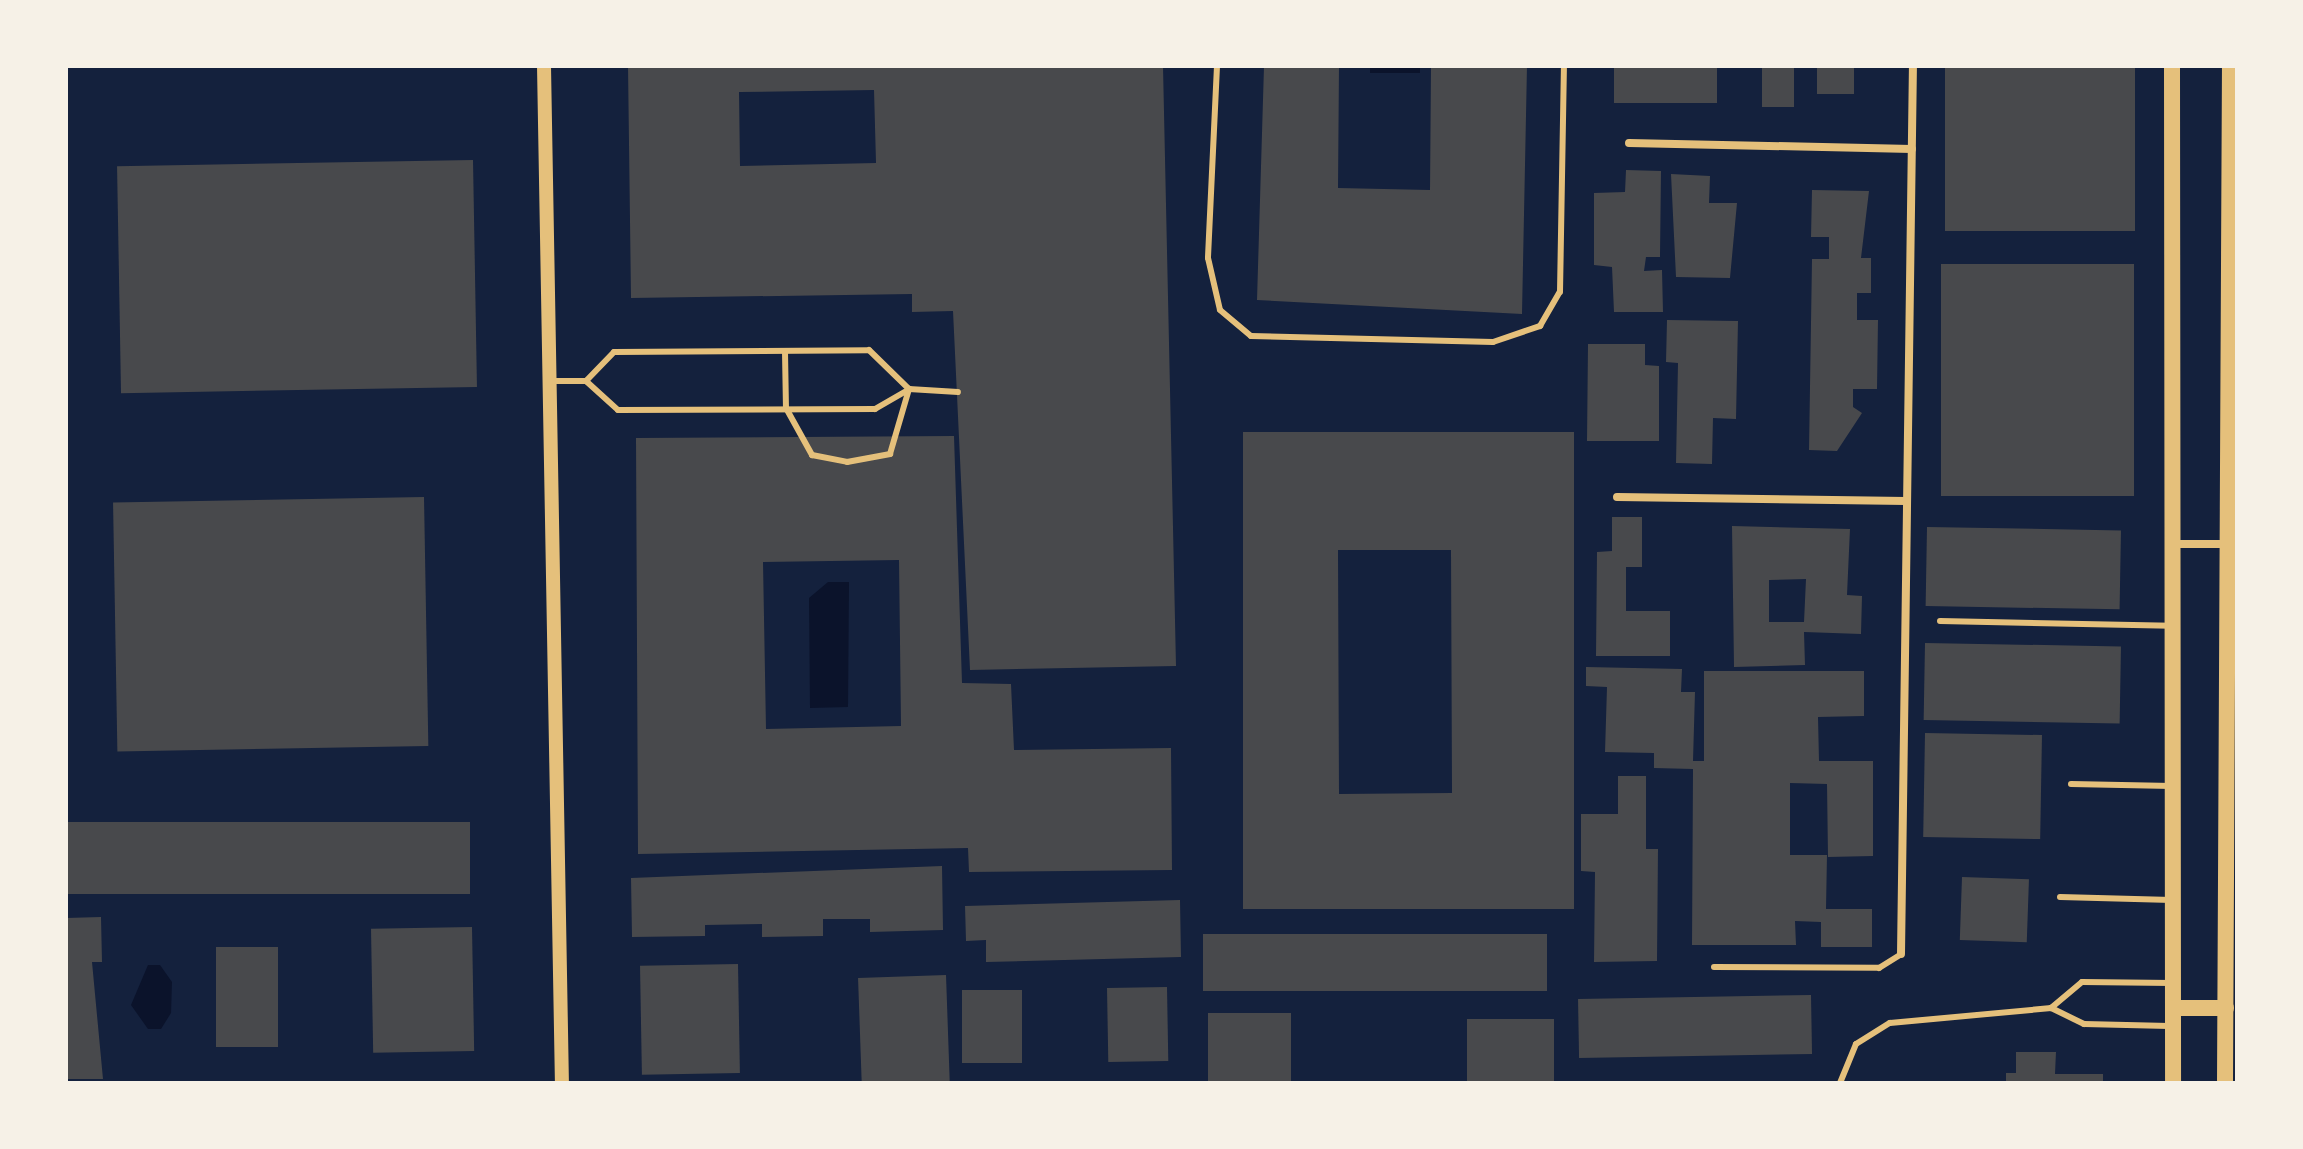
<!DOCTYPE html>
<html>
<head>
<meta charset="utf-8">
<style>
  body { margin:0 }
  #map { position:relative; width:2303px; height:1149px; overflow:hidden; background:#14213d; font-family:Raleway,sans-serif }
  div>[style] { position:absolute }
  .water>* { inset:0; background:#0b132b; transform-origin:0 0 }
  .building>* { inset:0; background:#48494c; transform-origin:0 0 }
  .service>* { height:6px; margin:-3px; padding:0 3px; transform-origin:3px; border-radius:3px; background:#e5c07b }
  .minor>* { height:8px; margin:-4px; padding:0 4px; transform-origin:4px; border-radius:4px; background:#e5c07b }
  .tertiary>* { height:14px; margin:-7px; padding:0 7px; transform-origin:7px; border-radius:7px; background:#e5c07b }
  .secondary>* { height:16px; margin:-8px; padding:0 8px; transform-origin:8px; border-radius:8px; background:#e5c07b }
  span { translate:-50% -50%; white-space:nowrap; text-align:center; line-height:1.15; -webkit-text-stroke:6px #f6f1e7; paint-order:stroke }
  .frame { position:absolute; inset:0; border:68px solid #f6f1e7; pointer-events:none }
</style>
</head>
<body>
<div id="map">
  <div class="water">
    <i style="left:1370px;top:66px;width:50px;height:7px"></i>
    <i style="clip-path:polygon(828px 582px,849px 582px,848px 707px,810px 708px,809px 598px)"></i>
    <i style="clip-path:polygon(148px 965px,160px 965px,172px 982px,171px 1013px,161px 1029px,148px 1029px,131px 1005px)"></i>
  </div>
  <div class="building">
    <i style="clip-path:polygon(evenodd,628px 66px,1163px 66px,1176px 666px,970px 670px,953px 311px,912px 312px,912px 294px,631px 298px,628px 66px,874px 90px,876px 163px,740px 166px,739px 92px,874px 90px)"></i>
    <i style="clip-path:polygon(1264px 66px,1339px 66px,1338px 188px,1430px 190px,1431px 66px,1527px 66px,1522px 314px,1257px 300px)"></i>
    <i style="left:1614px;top:66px;width:103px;height:37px"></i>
    <i style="left:1762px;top:66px;width:32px;height:41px"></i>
    <i style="left:1817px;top:66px;width:37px;height:28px"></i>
    <i style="left:1945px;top:66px;width:190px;height:165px"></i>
    <i style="left:473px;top:160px;width:227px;height:356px;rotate:89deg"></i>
    <i style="clip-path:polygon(1626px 170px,1661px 171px,1660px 257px,1646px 257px,1644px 271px,1662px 270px,1663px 312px,1614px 312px,1612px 267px,1594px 265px,1594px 193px,1625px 192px)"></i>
    <i style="clip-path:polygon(1671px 174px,1710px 176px,1709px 203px,1737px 203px,1730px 278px,1676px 277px)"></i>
    <i style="clip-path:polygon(1812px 190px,1869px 191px,1861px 258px,1871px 258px,1871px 293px,1857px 293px,1857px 320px,1878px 320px,1877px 389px,1853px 389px,1853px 407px,1862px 413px,1837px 451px,1809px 450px,1812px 259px,1829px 259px,1829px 237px,1811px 237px)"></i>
    <i style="left:1941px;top:264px;width:193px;height:232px"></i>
    <i style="clip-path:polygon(1667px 320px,1738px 321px,1736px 419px,1713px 418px,1712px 464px,1676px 463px,1678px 363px,1666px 362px)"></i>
    <i style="clip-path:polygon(1588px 344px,1645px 344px,1645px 365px,1659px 366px,1659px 441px,1587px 441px)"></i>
    <i style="clip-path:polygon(evenodd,1243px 432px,1574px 432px,1574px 909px,1243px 909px,1243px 432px,1338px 550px,1451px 550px,1452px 793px,1339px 794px,1338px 550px)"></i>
    <i style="clip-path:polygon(evenodd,954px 436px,962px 683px,1011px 684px,1014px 750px,1171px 748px,1172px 870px,969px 872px,968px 848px,638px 854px,636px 438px,954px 436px,899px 560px,901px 726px,766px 729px,763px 562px,899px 560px)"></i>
    <i style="left:424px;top:497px;width:249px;height:311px;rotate:89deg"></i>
    <i style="clip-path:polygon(1612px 517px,1642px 517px,1642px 567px,1626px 567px,1626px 611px,1670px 611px,1670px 656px,1596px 656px,1597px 552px,1612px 551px)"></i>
    <i style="clip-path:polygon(evenodd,1732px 526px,1850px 529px,1847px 595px,1862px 596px,1861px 634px,1804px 632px,1805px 665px,1734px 667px,1732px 526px,1806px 579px,1804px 622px,1769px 622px,1769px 580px,1806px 579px)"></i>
    <i style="left:1927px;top:527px;width:194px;height:79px;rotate:1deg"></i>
    <i style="left:1925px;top:643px;width:196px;height:77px;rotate:1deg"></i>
    <i style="clip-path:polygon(1586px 667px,1682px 669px,1681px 692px,1695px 692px,1693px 761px,1704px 761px,1704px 671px,1864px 671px,1864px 716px,1818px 717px,1819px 761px,1873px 761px,1873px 856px,1828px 857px,1827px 784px,1790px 783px,1790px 855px,1827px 855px,1826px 909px,1872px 909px,1872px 947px,1821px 947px,1821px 922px,1795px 921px,1796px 945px,1692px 945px,1693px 769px,1654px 768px,1654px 753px,1605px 752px,1607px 687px,1586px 686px)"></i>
    <i style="left:1925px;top:733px;width:117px;height:104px;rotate:1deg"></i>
    <i style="clip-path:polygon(1618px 776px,1646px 776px,1646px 849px,1658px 849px,1657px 961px,1594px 962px,1595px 872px,1581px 871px,1581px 814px,1618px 814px)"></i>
    <i style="left:66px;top:822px;width:404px;height:72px"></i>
    <i style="clip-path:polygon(942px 866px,943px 930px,870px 932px,870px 919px,823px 919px,823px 936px,762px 937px,762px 924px,705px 925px,705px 936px,632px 937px,631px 878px)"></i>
    <i style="left:1962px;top:877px;width:67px;height:63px;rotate:2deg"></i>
    <i style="clip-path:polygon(1180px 900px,1181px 957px,986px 962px,986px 940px,966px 941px,965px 906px)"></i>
    <i style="clip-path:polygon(101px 917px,102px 962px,92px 962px,103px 1079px,66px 1079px,66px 918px)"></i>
    <i style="left:472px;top:927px;width:124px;height:101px;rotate:89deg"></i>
    <i style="left:1203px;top:934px;width:344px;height:57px"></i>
    <i style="left:216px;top:947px;width:62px;height:100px"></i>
    <i style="left:738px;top:964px;width:109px;height:98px;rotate:89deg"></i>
    <i style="left:946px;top:975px;width:108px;height:88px;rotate:88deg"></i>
    <i style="left:1167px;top:987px;width:74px;height:60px;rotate:89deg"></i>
    <i style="left:962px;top:990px;width:60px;height:73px"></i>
    <i style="left:1811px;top:995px;width:59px;height:233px;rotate:89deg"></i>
    <i style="left:1208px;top:1013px;width:83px;height:70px"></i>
    <i style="left:1554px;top:1019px;width:64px;height:87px;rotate:90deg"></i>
    <i style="clip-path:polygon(2016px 1052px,2056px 1052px,2055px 1074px,2103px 1074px,2103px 1083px,2006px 1083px,2006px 1073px,2016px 1073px)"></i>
  </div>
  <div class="service">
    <i style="left:1217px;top:66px;width:192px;rotate:92.7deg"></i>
    <i style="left:1208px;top:258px;width:53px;rotate:77deg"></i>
    <i style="left:1220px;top:310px;width:40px;rotate:40deg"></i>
    <i style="left:1251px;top:336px;width:242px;rotate:1.4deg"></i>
    <i style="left:1493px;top:342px;width:50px;rotate:-18.8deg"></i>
    <i style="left:1540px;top:326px;width:39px;rotate:-60deg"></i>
    <i style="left:1560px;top:292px;width:226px;rotate:-89deg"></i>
    <i style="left:785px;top:352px;width:56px;rotate:89deg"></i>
    <i style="left:786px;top:408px;width:54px;rotate:61deg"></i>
    <i style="left:812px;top:455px;width:36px;rotate:11deg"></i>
    <i style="left:847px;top:462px;width:44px;rotate:-10.5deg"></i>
    <i style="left:890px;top:454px;width:68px;rotate:-73.7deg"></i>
    <i style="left:550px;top:381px;width:36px"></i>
    <i style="left:586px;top:381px;width:43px;rotate:42.2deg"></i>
    <i style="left:618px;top:410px;width:257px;rotate:-0.2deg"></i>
    <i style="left:875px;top:409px;width:39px;rotate:-30deg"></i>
    <i style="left:909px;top:389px;width:49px;rotate:3.5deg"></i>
    <i style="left:586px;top:381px;width:40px;rotate:-46deg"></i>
    <i style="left:614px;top:352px;width:255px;rotate:-0.4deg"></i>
    <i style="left:869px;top:350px;width:56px;rotate:44.3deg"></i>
    <i style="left:1940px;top:621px;width:231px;rotate:1.2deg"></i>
    <i style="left:2071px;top:784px;width:101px;rotate:1.1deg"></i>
    <i style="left:2060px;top:897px;width:112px;rotate:1.5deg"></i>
    <i style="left:1714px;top:967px;width:165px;rotate:0.3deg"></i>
    <i style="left:1879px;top:968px;width:26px;rotate:-32deg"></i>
    <i style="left:2169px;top:1026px;width:85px;rotate:-178.7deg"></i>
    <i style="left:2084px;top:1024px;width:37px;rotate:-154deg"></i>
    <i style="left:2051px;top:1008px;width:40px;rotate:-40deg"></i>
    <i style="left:2082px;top:982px;width:90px;rotate:0.6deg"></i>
    <i style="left:1840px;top:1083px;width:42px;rotate:-67.7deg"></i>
    <i style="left:1856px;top:1044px;width:40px;rotate:-32deg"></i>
    <i style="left:1890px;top:1023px;width:162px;rotate:-5.3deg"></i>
  </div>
  <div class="minor">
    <i style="left:1629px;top:143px;width:283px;rotate:1.2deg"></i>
    <i style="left:1617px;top:497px;width:289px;rotate:0.8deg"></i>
    <i style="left:2171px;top:544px;width:66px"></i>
    <i style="left:1901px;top:954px;width:888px;rotate:-89.23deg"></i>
  </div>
  <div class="tertiary">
    <i style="left:544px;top:66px;width:1017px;rotate:88.99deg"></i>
  </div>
  <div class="secondary">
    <i style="left:2172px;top:66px;width:1017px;rotate:89.94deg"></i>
    <i style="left:2173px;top:1008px;width:53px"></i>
    <i style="left:2225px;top:1083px;width:1017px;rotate:-89.72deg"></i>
  </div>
  <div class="frame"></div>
</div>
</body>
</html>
